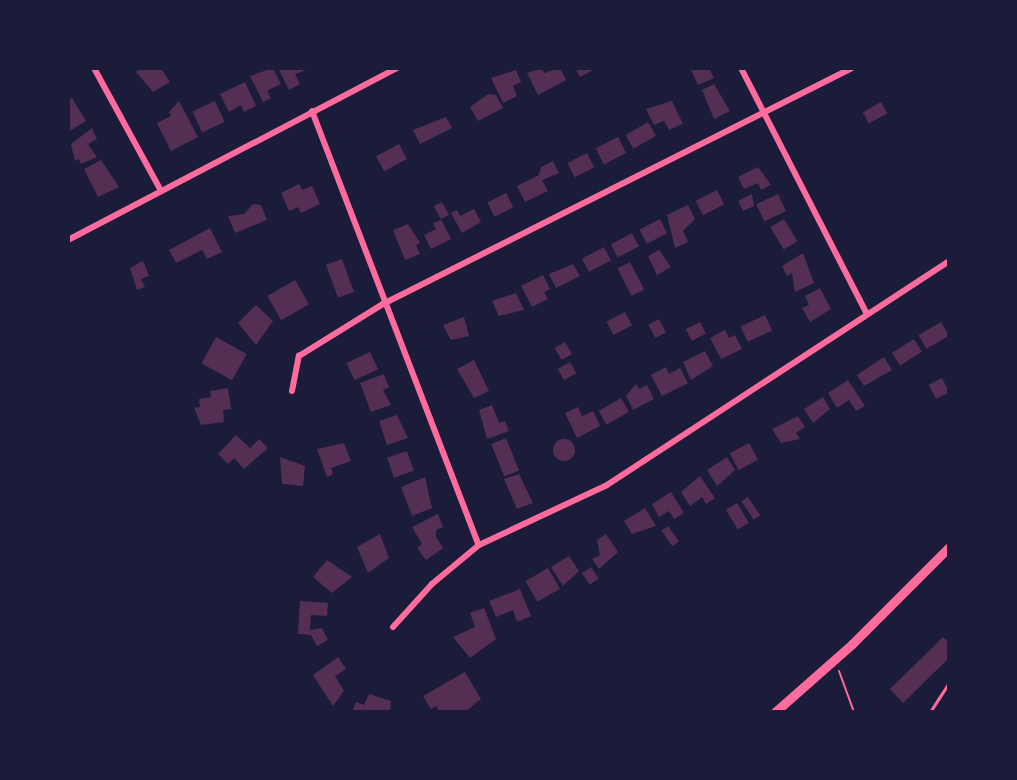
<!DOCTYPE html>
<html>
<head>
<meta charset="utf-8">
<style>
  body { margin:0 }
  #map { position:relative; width:1017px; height:780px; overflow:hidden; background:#1b1b3a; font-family:Barlow,sans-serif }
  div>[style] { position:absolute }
  .building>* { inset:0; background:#542f53; transform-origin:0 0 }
  .round { border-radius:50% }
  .path>* { height:2px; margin:-1px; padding:0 1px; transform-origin:1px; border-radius:1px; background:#ff6b9d }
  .service>* { height:2.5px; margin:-1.25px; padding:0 1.25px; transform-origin:1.25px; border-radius:1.25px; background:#ff6b9d }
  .minor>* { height:6px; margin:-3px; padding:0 3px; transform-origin:3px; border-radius:3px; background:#ff6b9d }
  .secondary>* { height:9px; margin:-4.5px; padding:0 4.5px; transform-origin:4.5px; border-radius:4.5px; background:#ff6b9d }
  span { translate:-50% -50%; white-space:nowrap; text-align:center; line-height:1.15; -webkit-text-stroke:5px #1b1b3a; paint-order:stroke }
  .frame { position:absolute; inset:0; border:70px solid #1b1b3a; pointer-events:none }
</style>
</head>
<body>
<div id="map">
  <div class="building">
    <i style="clip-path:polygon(141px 68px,161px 68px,170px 82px,153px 92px,136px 72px)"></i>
    <i style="clip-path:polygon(273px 68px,281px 84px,267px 91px,271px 98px,263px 102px,250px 76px)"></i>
    <i style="clip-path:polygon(278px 68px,312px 68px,295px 74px,300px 84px,289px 90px)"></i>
    <i style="clip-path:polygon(542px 68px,544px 73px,560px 68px,566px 80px,538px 95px,527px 73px)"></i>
    <i style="clip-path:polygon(575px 68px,597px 68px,580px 77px)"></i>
    <i style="clip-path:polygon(690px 68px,709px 68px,714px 78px,698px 85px)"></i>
    <i style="clip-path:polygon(516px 70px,521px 82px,513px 86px,517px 96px,503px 103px,491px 78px)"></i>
    <i style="clip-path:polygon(245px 82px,256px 106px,244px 112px,241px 105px,229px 112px,220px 94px)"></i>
    <i style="clip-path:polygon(714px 84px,730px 111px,714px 119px,702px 90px)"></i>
    <i style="clip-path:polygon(488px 94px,496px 95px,503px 108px,478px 121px,470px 107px)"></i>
    <i style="clip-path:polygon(72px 98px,86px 121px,68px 132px,68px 100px)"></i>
    <i style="clip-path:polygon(179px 101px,198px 137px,171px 151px,157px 123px,171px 116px,169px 112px)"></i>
    <i style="left:215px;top:101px;width:23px;height:25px;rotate:65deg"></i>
    <i style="clip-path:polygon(672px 101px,683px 124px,669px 130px,664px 121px,654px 125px,646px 109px)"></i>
    <i style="left:881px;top:102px;width:13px;height:21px;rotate:61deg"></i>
    <i style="clip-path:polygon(446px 117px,452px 128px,420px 144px,413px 130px)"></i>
    <i style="left:648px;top:122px;width:16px;height:26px;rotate:60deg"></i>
    <i style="clip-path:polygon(92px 128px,97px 139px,88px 144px,97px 157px,81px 164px,79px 159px,75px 161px,71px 144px)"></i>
    <i style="left:618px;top:137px;width:18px;height:25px;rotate:63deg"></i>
    <i style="left:399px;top:144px;width:17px;height:26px;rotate:62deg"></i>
    <i style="left:587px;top:153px;width:16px;height:22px;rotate:63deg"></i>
    <i style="clip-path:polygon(101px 160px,119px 187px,98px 197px,84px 169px)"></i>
    <i style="clip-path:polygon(553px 161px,559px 173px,542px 180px,548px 191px,525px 202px,517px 186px,539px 175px,541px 167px)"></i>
    <i style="clip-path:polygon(758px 167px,771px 185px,761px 190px,758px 183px,744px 189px,738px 177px)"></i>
    <i style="clip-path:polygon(299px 184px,302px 190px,312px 186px,320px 204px,301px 213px,298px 207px,289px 211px,281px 193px)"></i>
    <i style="left:717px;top:190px;width:16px;height:24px;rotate:63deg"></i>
    <i style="left:506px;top:193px;width:16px;height:21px;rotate:63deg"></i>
    <i style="clip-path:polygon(752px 194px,754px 206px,743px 211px,738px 201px)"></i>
    <i style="left:778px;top:194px;width:19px;height:24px;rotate:65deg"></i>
    <i style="clip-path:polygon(442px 202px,449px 215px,441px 219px,451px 239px,431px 249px,424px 235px,436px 229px,433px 223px,441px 220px,434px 206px)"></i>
    <i style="clip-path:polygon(253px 204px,261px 205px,267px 220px,235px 233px,228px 216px,244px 214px)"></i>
    <i style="clip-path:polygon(688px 205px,695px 219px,683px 231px,688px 242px,675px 248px,667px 215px)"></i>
    <i style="clip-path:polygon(474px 209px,481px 222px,462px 233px,451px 213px,457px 210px,460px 216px)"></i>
    <i style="left:660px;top:219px;width:16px;height:23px;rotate:63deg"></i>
    <i style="left:784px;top:219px;width:26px;height:16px;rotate:59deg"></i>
    <i style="clip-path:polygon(408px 224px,420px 243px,416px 245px,420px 254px,405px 260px,393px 230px)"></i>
    <i style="clip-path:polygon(210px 228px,222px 252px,207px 259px,202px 250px,176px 263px,169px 250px)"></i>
    <i style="left:632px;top:233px;width:15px;height:24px;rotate:62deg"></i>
    <i style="left:604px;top:247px;width:15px;height:25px;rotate:62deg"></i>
    <i style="clip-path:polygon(659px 250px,671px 267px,657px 275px,648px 256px)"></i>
    <i style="clip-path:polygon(803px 253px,814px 283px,795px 292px,792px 273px,787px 276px,782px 266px)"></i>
    <i style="left:342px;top:259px;width:35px;height:17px;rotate:70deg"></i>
    <i style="clip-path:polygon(143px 261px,149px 276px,141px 279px,145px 287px,137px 290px,130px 268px)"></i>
    <i style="left:630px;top:262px;width:31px;height:14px;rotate:63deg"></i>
    <i style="clip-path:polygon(573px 264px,580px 276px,556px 288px,549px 274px)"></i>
    <i style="clip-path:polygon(543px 275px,550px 289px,544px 292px,548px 299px,532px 307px,521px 286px)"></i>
    <i style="left:295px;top:280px;width:28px;height:32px;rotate:60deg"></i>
    <i style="clip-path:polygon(820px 288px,831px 309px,810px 322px,802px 308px,809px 305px,805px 296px)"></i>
    <i style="clip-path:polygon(516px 293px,524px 310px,499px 316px,492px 301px)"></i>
    <i style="clip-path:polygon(256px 305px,273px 321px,256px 345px,238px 323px)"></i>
    <i style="left:625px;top:312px;width:15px;height:21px;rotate:62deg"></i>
    <i style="left:765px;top:315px;width:17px;height:27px;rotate:65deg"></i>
    <i style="clip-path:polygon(464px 317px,469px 336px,451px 340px,443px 325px)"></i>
    <i style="left:659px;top:319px;width:15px;height:12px;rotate:62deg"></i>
    <i style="left:700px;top:322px;width:13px;height:16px;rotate:63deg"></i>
    <i style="left:941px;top:322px;width:16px;height:26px;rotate:60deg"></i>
    <i style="clip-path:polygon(725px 330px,729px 338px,735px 335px,742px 349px,721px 359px,710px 338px)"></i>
    <i style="left:216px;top:337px;width:35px;height:30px;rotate:29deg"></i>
    <i style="left:914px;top:339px;width:15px;height:26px;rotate:58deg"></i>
    <i style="left:565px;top:342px;width:14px;height:12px;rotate:60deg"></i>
    <i style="clip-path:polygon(705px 351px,713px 366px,691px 380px,683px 362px)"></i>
    <i style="left:370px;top:352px;width:19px;height:26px;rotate:65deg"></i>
    <i style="clip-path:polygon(884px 357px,892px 370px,864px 386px,857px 375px)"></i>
    <i style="clip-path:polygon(474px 360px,489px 391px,474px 398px,457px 369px)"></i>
    <i style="left:570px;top:362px;width:13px;height:14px;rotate:61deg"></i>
    <i style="clip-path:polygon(666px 367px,669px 374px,680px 368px,688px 383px,662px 396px,651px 375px)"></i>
    <i style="clip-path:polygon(384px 374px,389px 387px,383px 390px,391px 405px,371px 412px,360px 383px)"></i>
    <i style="left:942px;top:378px;width:16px;height:15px;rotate:63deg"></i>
    <i style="clip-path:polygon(848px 380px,865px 406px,856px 411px,849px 400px,837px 408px,828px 393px)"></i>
    <i style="clip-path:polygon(636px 384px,639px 389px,647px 385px,654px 399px,633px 410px,626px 396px)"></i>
    <i style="clip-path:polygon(228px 388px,231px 409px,223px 410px,224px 422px,201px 425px,194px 408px,200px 407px,199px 399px,211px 397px,210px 391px)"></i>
    <i style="clip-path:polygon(823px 397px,830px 409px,813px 423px,804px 409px)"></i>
    <i style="left:621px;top:398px;width:16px;height:26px;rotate:60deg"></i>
    <i style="clip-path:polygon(492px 405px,499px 423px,505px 421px,509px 431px,487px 439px,479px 410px)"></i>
    <i style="clip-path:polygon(578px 407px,582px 416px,593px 411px,600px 426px,577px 438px,565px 413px)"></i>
    <i style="clip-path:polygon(397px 415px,408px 438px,387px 445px,379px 421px)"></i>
    <i style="clip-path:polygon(798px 416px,805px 427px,796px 433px,800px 439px,781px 443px,772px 429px)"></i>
    <i style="clip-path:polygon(236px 435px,250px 448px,259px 439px,268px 448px,244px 469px,234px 458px,228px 464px,218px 454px)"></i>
    <i style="left:506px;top:438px;width:35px;height:16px;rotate:68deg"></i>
    <i class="round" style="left:553px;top:439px;width:22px;height:22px"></i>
    <i style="clip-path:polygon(344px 443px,351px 461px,331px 468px,333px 474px,327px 477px,317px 449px)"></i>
    <i style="left:749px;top:443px;width:19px;height:22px;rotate:62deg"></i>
    <i style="left:407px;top:451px;width:21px;height:21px;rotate:71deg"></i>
    <i style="clip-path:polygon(280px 457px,305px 466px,303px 486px,282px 484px)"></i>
    <i style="clip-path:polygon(727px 457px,735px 470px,717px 486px,707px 470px)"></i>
    <i style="clip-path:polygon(519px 474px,533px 503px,517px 509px,504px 479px)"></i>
    <i style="clip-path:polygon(700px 476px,715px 498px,706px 504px,702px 497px,690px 506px,681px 492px)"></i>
    <i style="clip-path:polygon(425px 477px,432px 508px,412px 516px,401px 487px)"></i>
    <i style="clip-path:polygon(671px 492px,684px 513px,674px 519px,669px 511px,659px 517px,652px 504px)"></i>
    <i style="left:748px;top:497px;width:22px;height:8px;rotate:56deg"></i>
    <i style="left:737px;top:503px;width:23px;height:13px;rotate:59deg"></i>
    <i style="clip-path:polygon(645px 508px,656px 526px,632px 534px,624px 521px)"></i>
    <i style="clip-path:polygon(438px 514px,443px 527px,436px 530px,436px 537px,443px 548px,426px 560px,417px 548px,422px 544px,412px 527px)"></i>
    <i style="left:668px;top:526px;width:19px;height:8px;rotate:55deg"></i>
    <i style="clip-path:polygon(380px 534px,389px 558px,368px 573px,357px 547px)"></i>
    <i style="clip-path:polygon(606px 534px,618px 552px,599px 569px,592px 559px,600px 555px,597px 540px)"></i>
    <i style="clip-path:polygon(569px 556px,579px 571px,563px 586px,551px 567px)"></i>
    <i style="clip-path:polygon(327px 560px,352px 577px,332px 593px,313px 577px)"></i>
    <i style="left:591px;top:567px;width:14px;height:11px;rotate:56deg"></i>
    <i style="left:548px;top:568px;width:24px;height:26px;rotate:60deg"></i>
    <i style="clip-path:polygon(520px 589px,531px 616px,517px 622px,513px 610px,496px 617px,489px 601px)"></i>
    <i style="clip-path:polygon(300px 601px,328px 603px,327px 616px,311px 615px,310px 630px,322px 628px,328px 640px,317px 646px,311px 635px,298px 634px)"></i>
    <i style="clip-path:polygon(484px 608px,496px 639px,470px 658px,453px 637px,475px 627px,470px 613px)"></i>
    <i style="clip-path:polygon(943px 637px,949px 642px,949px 658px,903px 703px,890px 689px)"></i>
    <i style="clip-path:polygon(338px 657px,346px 669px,335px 676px,344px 691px,333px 706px,313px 675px)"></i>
    <i style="clip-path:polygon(465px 672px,481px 699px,465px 712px,440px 712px,436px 706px,431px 709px,423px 696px)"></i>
    <i style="clip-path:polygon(369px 694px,391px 701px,390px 712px,352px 712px,356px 702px,364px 705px)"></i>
  </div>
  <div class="path">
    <i style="left:839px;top:671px;width:44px;rotate:69.9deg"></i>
  </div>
  <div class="service">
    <i style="left:930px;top:712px;width:35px;rotate:-57deg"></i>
  </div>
  <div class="minor">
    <i style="left:94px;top:68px;width:140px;rotate:61.4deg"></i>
    <i style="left:741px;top:68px;width:276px;rotate:62.9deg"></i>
    <i style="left:312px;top:111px;width:465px;rotate:69deg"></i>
    <i style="left:68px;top:240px;width:371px;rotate:-27.6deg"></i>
    <i style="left:292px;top:391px;width:36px;rotate:-79deg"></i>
    <i style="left:299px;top:356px;width:99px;rotate:-31.8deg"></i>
    <i style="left:383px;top:304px;width:525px;rotate:-26.71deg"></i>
    <i style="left:393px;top:627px;width:58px;rotate:-47.8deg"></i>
    <i style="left:432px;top:584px;width:61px;rotate:-39.7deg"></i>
    <i style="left:479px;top:545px;width:141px;rotate:-25.1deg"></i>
    <i style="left:607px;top:485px;width:409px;rotate:-33.2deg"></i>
  </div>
  <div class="secondary">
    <i style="left:775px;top:712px;width:103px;rotate:-41.4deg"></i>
    <i style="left:852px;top:644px;width:137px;rotate:-45deg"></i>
  </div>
  <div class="frame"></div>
</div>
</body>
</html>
